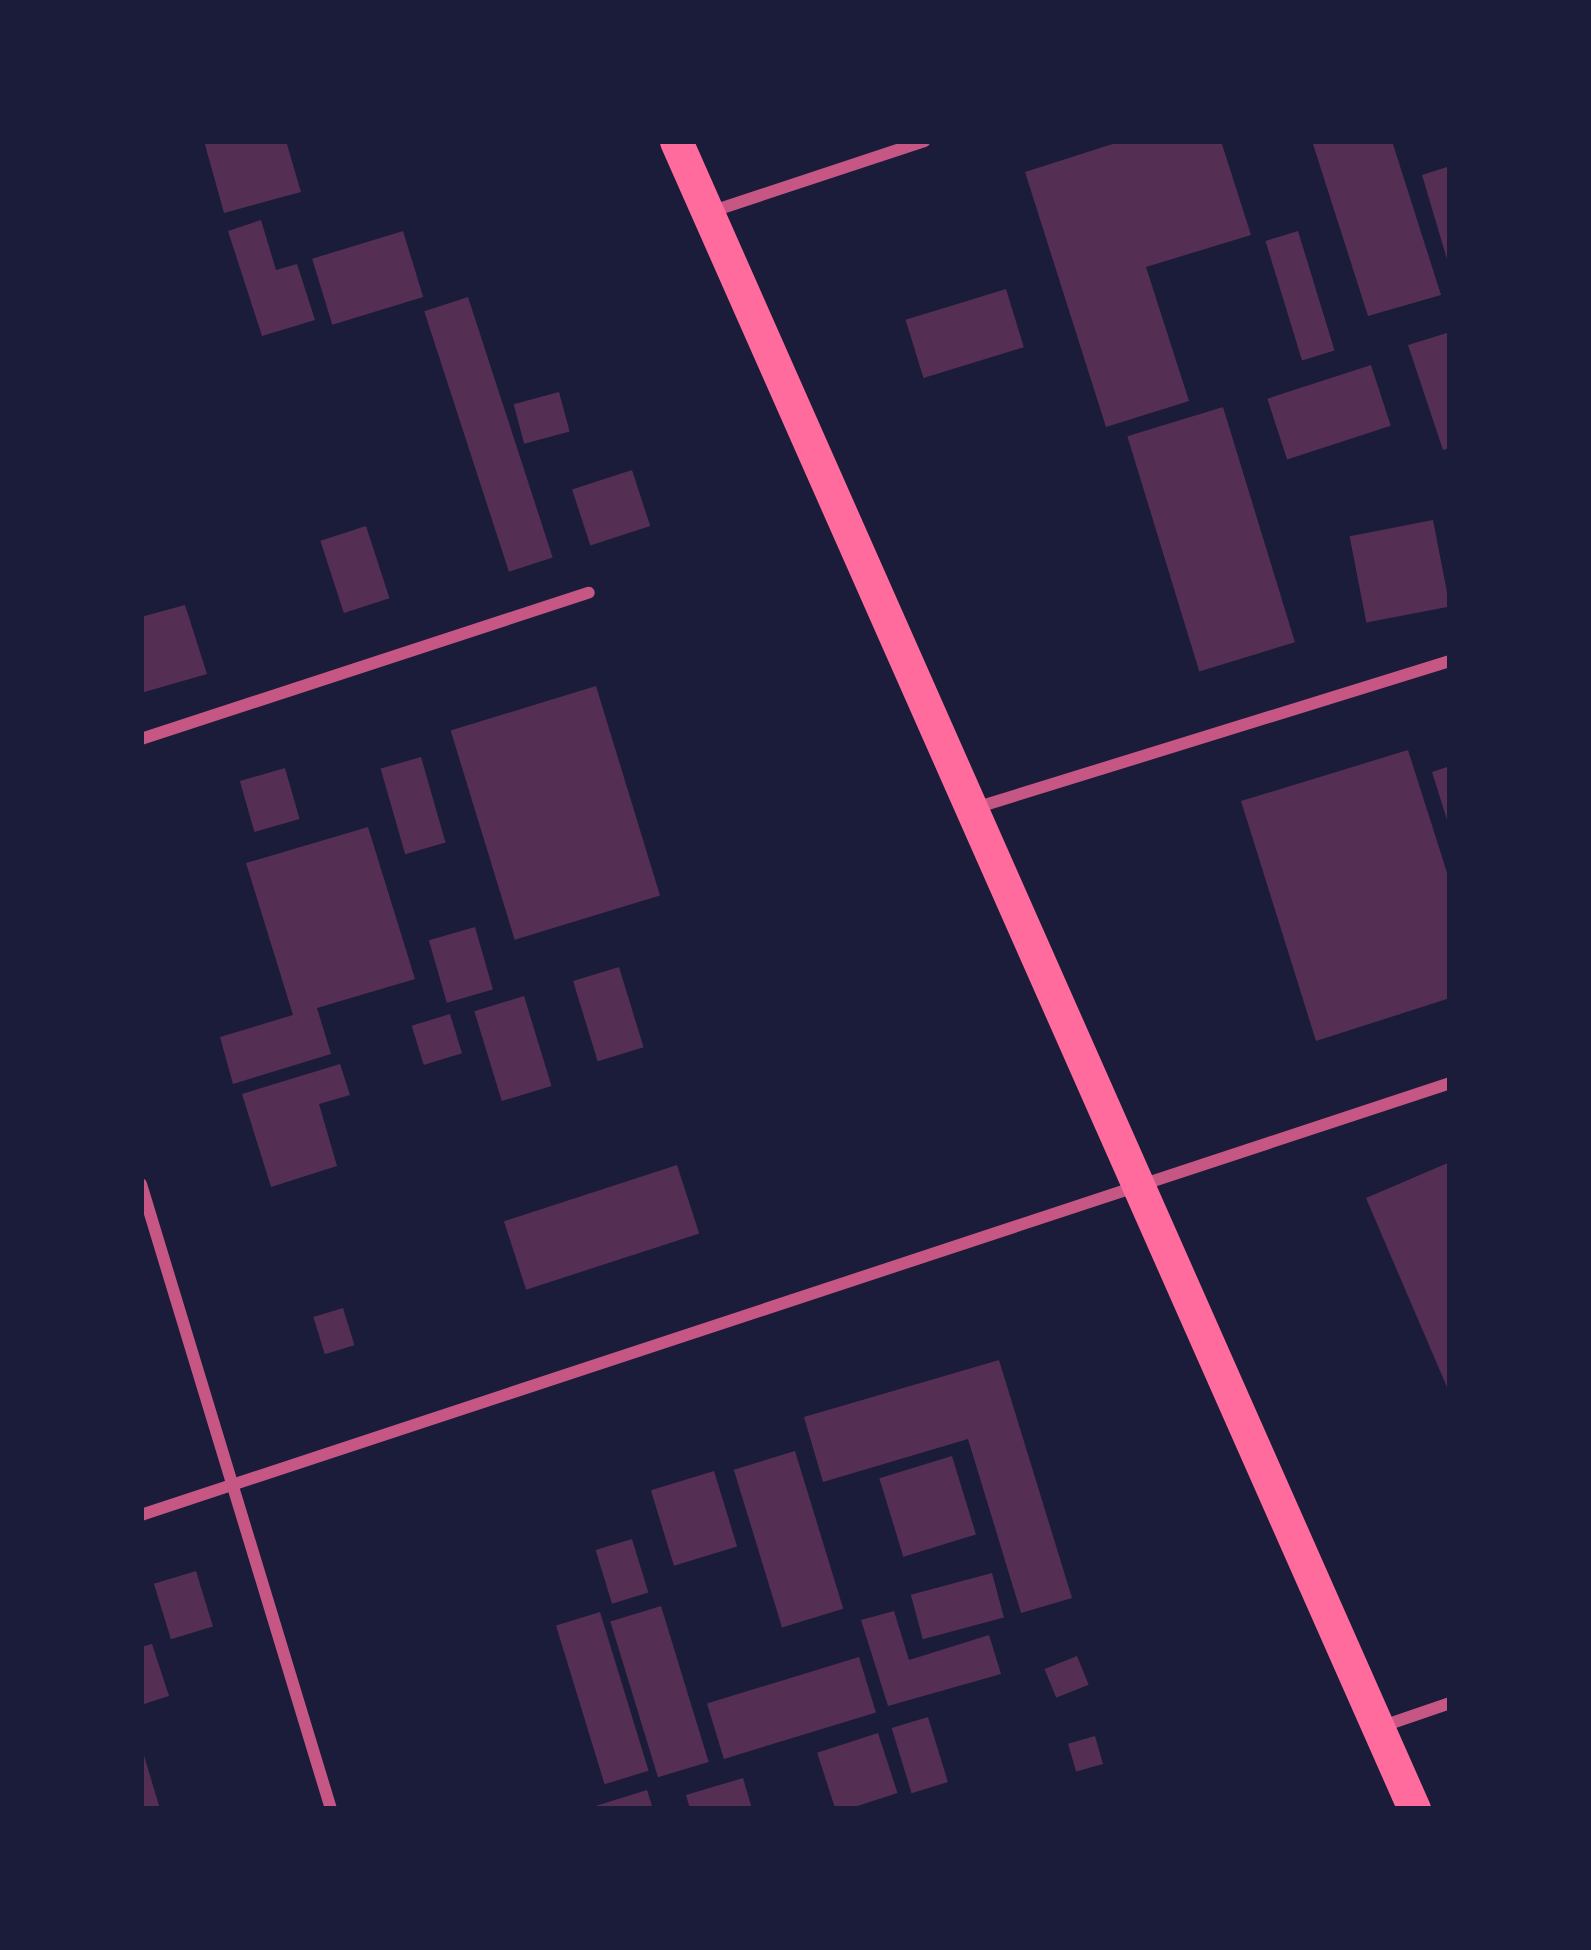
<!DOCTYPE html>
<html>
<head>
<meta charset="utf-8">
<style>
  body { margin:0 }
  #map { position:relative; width:1591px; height:1950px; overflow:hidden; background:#1b1b3a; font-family:"IBM Plex Sans",sans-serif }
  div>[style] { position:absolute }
  .building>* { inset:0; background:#542f53; transform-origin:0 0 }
  .minor>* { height:12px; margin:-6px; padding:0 6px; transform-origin:6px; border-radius:6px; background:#c65784 }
  .trunk>* { height:33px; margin:-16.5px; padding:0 16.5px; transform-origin:16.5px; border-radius:16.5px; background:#ff6b9d }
  span { translate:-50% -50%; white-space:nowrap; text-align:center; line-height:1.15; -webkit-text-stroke:12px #1b1b3a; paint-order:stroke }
  .frame { position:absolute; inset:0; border:144px solid #1b1b3a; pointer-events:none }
</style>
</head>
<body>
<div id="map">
  <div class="building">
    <i style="clip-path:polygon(204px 141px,286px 141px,301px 192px,224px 213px)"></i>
    <i style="clip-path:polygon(1122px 141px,1221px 141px,1251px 235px,1146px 267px,1189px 401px,1106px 427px,1025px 172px)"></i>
    <i style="clip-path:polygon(1312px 141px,1392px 141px,1441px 295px,1368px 316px)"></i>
    <i style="clip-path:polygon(1450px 166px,1450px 266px,1449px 266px,1422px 175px)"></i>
    <i style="clip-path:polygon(261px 220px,276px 270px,297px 264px,315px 320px,262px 336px,228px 231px)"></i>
    <i style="left:403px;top:231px;width:69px;height:95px;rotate:73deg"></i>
    <i style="left:1298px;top:231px;width:125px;height:34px;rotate:73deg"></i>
    <i style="left:1006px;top:289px;width:61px;height:105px;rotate:73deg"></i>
    <i style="left:468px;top:297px;width:274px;height:46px;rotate:72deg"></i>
    <i style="clip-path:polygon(1450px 332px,1450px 448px,1443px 450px,1408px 345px)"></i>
    <i style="left:1371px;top:365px;width:64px;height:109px;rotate:72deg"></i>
    <i style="left:559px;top:392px;width:41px;height:47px;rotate:75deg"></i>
    <i style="left:1223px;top:407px;width:246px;height:100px;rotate:73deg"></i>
    <i style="left:632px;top:470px;width:59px;height:63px;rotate:72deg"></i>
    <i style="left:1433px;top:520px;width:88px;height:85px;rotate:79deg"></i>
    <i style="left:366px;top:526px;width:76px;height:48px;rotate:72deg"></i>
    <i style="clip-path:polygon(185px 605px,207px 674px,141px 693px,141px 617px)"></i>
    <i style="left:596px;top:686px;width:219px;height:152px;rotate:73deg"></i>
    <i style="clip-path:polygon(1408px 750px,1450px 882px,1450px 998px,1316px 1041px,1241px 801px)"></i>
    <i style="left:421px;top:757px;width:89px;height:42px;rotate:74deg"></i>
    <i style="clip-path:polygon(1450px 766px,1450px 826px,1449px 826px,1432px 772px)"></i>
    <i style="left:285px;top:768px;width:53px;height:47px;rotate:74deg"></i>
    <i style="clip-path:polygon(368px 827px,415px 979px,317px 1008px,331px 1054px,233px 1084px,220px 1037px,293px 1015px,246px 863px)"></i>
    <i style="left:475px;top:927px;width:65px;height:48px;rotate:74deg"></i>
    <i style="left:619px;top:967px;width:84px;height:48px;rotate:73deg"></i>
    <i style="left:524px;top:996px;width:94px;height:52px;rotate:73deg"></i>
    <i style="left:450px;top:1014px;width:41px;height:40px;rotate:73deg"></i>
    <i style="clip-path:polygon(340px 1064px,350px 1095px,319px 1104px,337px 1166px,271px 1187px,242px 1094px)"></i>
    <i style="clip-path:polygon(1450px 1162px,1450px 1394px,1366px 1198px)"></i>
    <i style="left:677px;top:1165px;width:72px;height:182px;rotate:72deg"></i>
    <i style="left:343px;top:1308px;width:39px;height:31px;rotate:73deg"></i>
    <i style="clip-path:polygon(999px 1360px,1072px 1598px,1021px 1613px,968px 1439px,823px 1482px,804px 1417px)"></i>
    <i style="left:795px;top:1451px;width:165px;height:64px;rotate:73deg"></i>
    <i style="left:952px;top:1456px;width:82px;height:76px;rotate:73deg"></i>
    <i style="left:714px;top:1471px;width:79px;height:66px;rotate:73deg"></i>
    <i style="left:632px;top:1539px;width:56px;height:38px;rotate:73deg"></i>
    <i style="left:196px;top:1571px;width:58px;height:44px;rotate:73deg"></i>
    <i style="left:992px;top:1573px;width:46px;height:84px;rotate:75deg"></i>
    <i style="left:661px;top:1606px;width:163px;height:53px;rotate:73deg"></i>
    <i style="clip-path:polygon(894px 1611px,909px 1660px,989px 1635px,1001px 1674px,888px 1706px,861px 1620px)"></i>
    <i style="left:600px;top:1612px;width:166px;height:46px;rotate:73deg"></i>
    <i style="clip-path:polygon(152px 1644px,169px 1696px,141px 1705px,141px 1647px)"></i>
    <i style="left:1077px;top:1656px;width:31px;height:35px;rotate:68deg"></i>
    <i style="left:859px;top:1657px;width:58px;height:159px;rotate:73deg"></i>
    <i style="left:928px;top:1717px;width:68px;height:38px;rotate:73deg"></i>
    <i style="left:878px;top:1733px;width:63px;height:64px;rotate:72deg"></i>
    <i style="left:1095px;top:1736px;width:29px;height:28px;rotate:74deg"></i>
    <i style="clip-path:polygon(141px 1749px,142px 1749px,160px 1809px,141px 1809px)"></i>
    <i style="clip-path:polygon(743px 1778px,752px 1809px,690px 1809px,686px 1795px)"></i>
    <i style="clip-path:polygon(647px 1790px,653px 1809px,589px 1809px,589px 1808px)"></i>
  </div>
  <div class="minor">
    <i style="left:710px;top:212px;width:226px;rotate:-18.3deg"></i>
    <i style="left:141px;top:739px;width:471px;rotate:-18.1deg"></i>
    <i style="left:975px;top:808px;width:497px;rotate:-17.2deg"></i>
    <i style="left:141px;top:1184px;width:653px;rotate:73.09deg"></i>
    <i style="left:141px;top:1515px;width:1378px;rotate:-18.26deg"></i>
    <i style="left:1383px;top:1726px;width:71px;rotate:-18.9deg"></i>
  </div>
  <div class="trunk">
    <i style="left:676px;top:141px;width:1824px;rotate:66.13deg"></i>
  </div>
  <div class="frame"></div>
</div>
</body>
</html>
